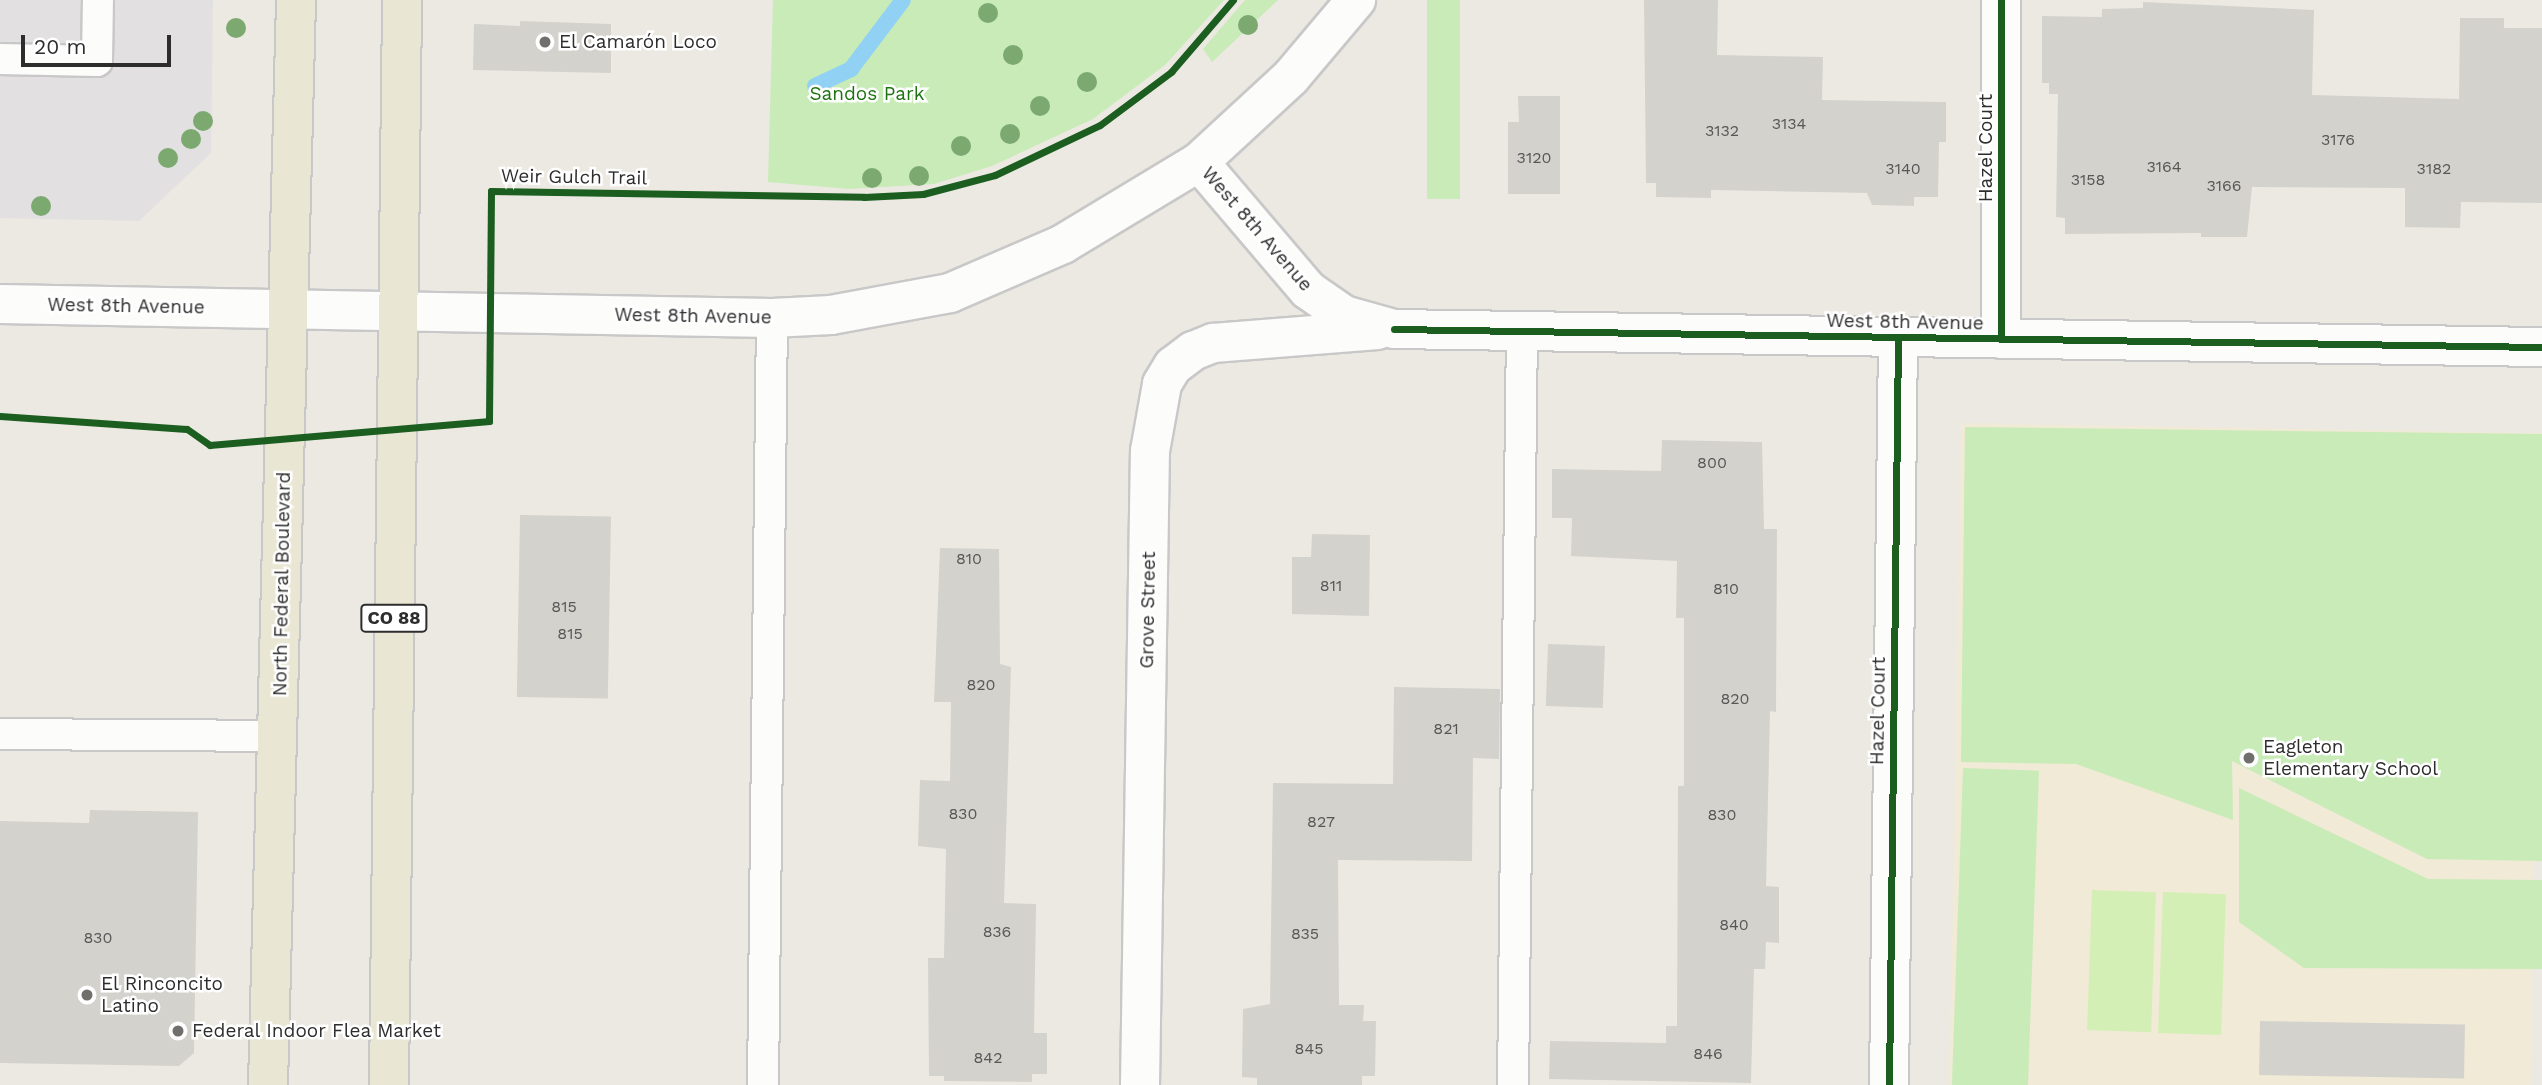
<!DOCTYPE html>
<html>
<head>
<meta charset="utf-8">
<style>
  body { margin:0 }
  #map { position:relative; width:2542px; height:1085px; overflow:hidden; background:#ece9e2; font-family:"Work Sans",sans-serif }
  div>[style] { position:absolute }
  .industrial>* { inset:0; background:#e3e0e1 }
  .education>* { inset:0; background:#f0ead6; transform-origin:0 0 }
  .green>* { inset:0; background:#c8ebb8; transform-origin:0 0 }
  .pitch>* { inset:0; background:#d4efb5; transform-origin:0 0 }
  .stream>* { height:16px; margin:-8px; padding:0 8px; transform-origin:8px; border-radius:8px; background:#90d1f4 }
  .building>* { inset:0; background:#d4d2cd; transform-origin:0 0 }
  .roads { filter:drop-shadow(2px 0 #c9c8c8) drop-shadow(-2px 0 #c9c8c8) drop-shadow(0 2px #c9c8c8) drop-shadow(0 -2px #c9c8c8) }
  .service>* { height:30px; margin:-15px; padding:0 15px; transform-origin:15px; border-radius:15px; background:#fcfcfb }
  .minor>* { height:38px; margin:-19px; padding:0 19px; transform-origin:19px; border-radius:19px; background:#fcfcfb }
  .secondary>* { height:38px; margin:-19px; padding:0 19px; transform-origin:19px; border-radius:19px; background:#fcfcfb }
  .primary>* { height:38px; margin:-19px; padding:0 19px; transform-origin:19px; border-radius:19px; background:#e9e6d4 }
  .cycleway>* { height:7px; margin:-3.5px; padding:0 3.5px; transform-origin:3.5px; border-radius:3.5px; background:#1b5e20 }
  .trees>* { width:20px; height:20px; margin:-10px; border-radius:50%; background:#7ba970 }
  .dots>* { width:19px; height:19px; translate:-50% -50%; box-sizing:border-box; border:4px solid #fff; border-radius:50% }
  span { translate:-50% -50%; white-space:nowrap; text-align:center; line-height:1.15; -webkit-text-stroke:5px #fff; paint-order:stroke }
  .number-label { font-size:16px; color:#585756 }
  .number-label span { -webkit-text-stroke-width:0 }
  .shield-label span { padding:2px 5px; background:#fff; border:2px solid; border-radius:5px; -webkit-text-stroke-width:0 }
  .shield-label { font-size:18px; color:#2d2d2d; font-weight:700 }
  .poi-label { font-size:19px; color:#2d2d2d }
  .left { translate:0 -50%; text-align:left }
  .park-label { font-size:19px; color:#1e7413 }
  .street-label { font-size:19px; color:#2d2d2d }
  .scale { position:absolute; left:21px; top:35px; width:150px; height:32px; box-sizing:border-box; border:4px solid #2d2d2d; border-top:0; padding-left:9px; font-size:21px; line-height:24px; white-space:nowrap; color:#2d2d2d; -webkit-text-stroke:5px #fff; paint-order:stroke }
</style>
</head>
<body>
<div id="map">
  <div class="industrial">
    <i style="clip-path:polygon(0 0,213px 0,211px 153px,139px 221px,0 218px)"></i>
  </div>
  <div class="education">
    <i style="left:1961px;top:423px;width:581px;height:662px;rotate:1deg"></i>
  </div>
  <div class="green">
    <i style="clip-path:polygon(773px 0,1224px 0,1165px 65px,1093px 119px,992px 166px,934px 184px,849px 189px,768px 182px)"></i>
    <i style="clip-path:polygon(1245px 0,1278px 0,1212px 62px,1203px 49px)"></i>
    <i style="left:1427px;top:0;width:33px;height:199px"></i>
    <i style="clip-path:polygon(1965px 427px,2542px 434px,2542px 861px,2427px 859px,2232px 761px,2233px 820px,2076px 764px,1961px 762px)"></i>
    <i style="left:1963px;top:768px;width:76px;height:317px;rotate:2deg"></i>
    <i style="clip-path:polygon(2239px 788px,2428px 879px,2542px 880px,2542px 969px,2304px 968px,2239px 922px)"></i>
  </div>
  <div class="pitch">
    <i style="left:2092px;top:890px;width:64px;height:140px;rotate:2deg"></i>
    <i style="left:2163px;top:892px;width:63px;height:141px;rotate:2deg"></i>
  </div>
  <div class="stream">
    <i style="left:815px;top:86px;width:40px;rotate:-25deg"></i>
    <i style="left:851px;top:69px;width:86px;rotate:-53deg"></i>
  </div>
  <div class="building">
    <i style="clip-path:polygon(1644px 0,1718px 0,1717px 55px,1823px 57px,1822px 100px,1946px 102px,1946px 142px,1939px 142px,1938px 197px,1914px 197px,1914px 206px,1872px 205px,1867px 193px,1711px 190px,1711px 198px,1656px 197px,1656px 183px,1646px 183px)"></i>
    <i style="clip-path:polygon(2143px 2px,2314px 10px,2312px 95px,2459px 99px,2460px 18px,2504px 18px,2504px 28px,2542px 28px,2542px 203px,2461px 202px,2460px 228px,2405px 227px,2405px 188px,2252px 187px,2247px 237px,2201px 237px,2201px 233px,2065px 234px,2065px 218px,2056px 217px,2058px 94px,2049px 94px,2049px 83px,2042px 83px,2042px 16px,2102px 17px,2102px 9px,2143px 8px)"></i>
    <i style="clip-path:polygon(520px 21px,611px 24px,611px 73px,473px 70px,474px 24px,520px 26px)"></i>
    <i style="clip-path:polygon(1518px 96px,1560px 96px,1560px 194px,1508px 194px,1508px 122px,1519px 122px)"></i>
    <i style="clip-path:polygon(1662px 440px,1762px 442px,1764px 529px,1777px 529px,1776px 712px,1770px 711px,1766px 886px,1779px 887px,1779px 943px,1766px 942px,1765px 969px,1754px 969px,1751px 1083px,1549px 1079px,1550px 1041px,1666px 1043px,1666px 1026px,1677px 1026px,1678px 786px,1684px 786px,1684px 618px,1676px 618px,1677px 561px,1571px 556px,1572px 518px,1552px 518px,1552px 469px,1661px 471px)"></i>
    <i style="left:520px;top:515px;width:91px;height:182px;rotate:1deg"></i>
    <i style="clip-path:polygon(1312px 534px,1370px 535px,1369px 616px,1292px 614px,1292px 557px,1311px 557px)"></i>
    <i style="clip-path:polygon(940px 548px,999px 549px,1000px 664px,1011px 667px,1004px 903px,1036px 904px,1034px 1033px,1047px 1033px,1047px 1074px,1032px 1074px,1032px 1082px,944px 1081px,944px 1076px,929px 1076px,928px 958px,944px 958px,946px 849px,918px 846px,920px 780px,950px 781px,951px 702px,934px 702px)"></i>
    <i style="left:1548px;top:644px;width:57px;height:62px;rotate:2deg"></i>
    <i style="clip-path:polygon(1394px 687px,1500px 689px,1499px 759px,1473px 758px,1472px 861px,1338px 860px,1339px 1005px,1364px 1005px,1363px 1021px,1376px 1021px,1375px 1076px,1362px 1076px,1362px 1085px,1257px 1085px,1257px 1078px,1242px 1077px,1243px 1009px,1270px 1004px,1273px 783px,1393px 784px)"></i>
    <i style="clip-path:polygon(90px 810px,198px 812px,194px 1053px,179px 1066px,0 1063px,0 821px,89px 823px)"></i>
    <i style="left:2260px;top:1021px;width:205px;height:54px;rotate:1deg"></i>
  </div>
  <div class="roads">
    <div class="service">
      <i style="left:0;top:59px;width:97px;rotate:1.2deg"></i>
      <i style="left:97px;top:61px;width:61px;rotate:-89.1deg"></i>
      <i style="left:0;top:734px;width:278px;rotate:0.4deg"></i>
      <i style="left:763px;top:1085px;width:767px;rotate:-89.33deg"></i>
      <i style="left:1513px;top:1085px;width:754px;rotate:-89.32deg"></i>
    </div>
    <div class="minor">
      <i style="left:1199px;top:162px;width:168px;rotate:49.6deg"></i>
      <i style="left:1308px;top:290px;width:44px;rotate:34.8deg"></i>
      <i style="left:1344px;top:315px;width:52px;rotate:15.6deg"></i>
      <i style="left:1394px;top:329px;width:1148px;rotate:0.9deg"></i>
      <i style="left:2001px;top:339px;width:339px;rotate:-90deg"></i>
      <i style="left:1140px;top:1085px;width:634px;rotate:-89.1deg"></i>
      <i style="left:1150px;top:451px;width:68px;rotate:-79.8deg"></i>
      <i style="left:1162px;top:384px;width:21px;rotate:-59deg"></i>
      <i style="left:1173px;top:366px;width:25px;rotate:-37deg"></i>
      <i style="left:1193px;top:351px;width:22px;rotate:-22deg"></i>
      <i style="left:1213px;top:343px;width:165px;rotate:-4.5deg"></i>
      <i style="left:1889px;top:1085px;width:747px;rotate:-89.31deg"></i>
    </div>
    <div class="secondary">
      <i style="left:0;top:304px;width:772px;rotate:1.04deg"></i>
      <i style="left:772px;top:318px;width:59px;rotate:-2.9deg"></i>
      <i style="left:831px;top:315px;width:121px;rotate:-10.5deg"></i>
      <i style="left:950px;top:293px;width:123px;rotate:-23.4deg"></i>
      <i style="left:1063px;top:244px;width:159px;rotate:-31.1deg"></i>
      <i style="left:1199px;top:162px;width:125px;rotate:-42.7deg"></i>
      <i style="left:1291px;top:77px;width:101px;rotate:-49.8deg"></i>
    </div>
    <div class="primary">
      <i style="left:268px;top:1085px;width:1085px;rotate:-88.52deg"></i>
      <i style="left:389px;top:1085px;width:1085px;rotate:-89.31deg"></i>
    </div>
  </div>
  <div class="cycleway">
    <i style="left:1394px;top:329px;width:1148px;rotate:0.9deg"></i>
    <i style="left:2001px;top:339px;width:339px;rotate:-90deg"></i>
    <i style="left:0;top:416px;width:187px;rotate:4deg"></i>
    <i style="left:187px;top:429px;width:28px;rotate:35deg"></i>
    <i style="left:210px;top:445px;width:280px;rotate:-4.9deg"></i>
    <i style="left:489px;top:421px;width:230px;rotate:-89.5deg"></i>
    <i style="left:491px;top:191px;width:373px;rotate:0.9deg"></i>
    <i style="left:864px;top:197px;width:59px;rotate:-2.9deg"></i>
    <i style="left:923px;top:194px;width:74px;rotate:-14.8deg"></i>
    <i style="left:995px;top:175px;width:116px;rotate:-25.5deg"></i>
    <i style="left:1100px;top:125px;width:89px;rotate:-36.7deg"></i>
    <i style="left:1171px;top:72px;width:95px;rotate:-49.3deg"></i>
    <i style="left:1889px;top:1085px;width:747px;rotate:-89.31deg"></i>
  </div>
  <div class="trees">
    <i style="left:988px;top:13px"></i>
    <i style="left:1248px;top:25px"></i>
    <i style="left:236px;top:28px"></i>
    <i style="left:1013px;top:55px"></i>
    <i style="left:1087px;top:82px"></i>
    <i style="left:1040px;top:106px"></i>
    <i style="left:203px;top:121px"></i>
    <i style="left:1010px;top:134px"></i>
    <i style="left:191px;top:139px"></i>
    <i style="left:961px;top:146px"></i>
    <i style="left:168px;top:158px"></i>
    <i style="left:919px;top:176px"></i>
    <i style="left:872px;top:178px"></i>
    <i style="left:41px;top:206px"></i>
  </div>
  <div class="dots">
    <i style="left:545px;top:42px;background:#706f6c"></i>
    <i style="left:2249px;top:758px;background:#706f6c"></i>
    <i style="left:87px;top:995px;background:#706f6c"></i>
    <i style="left:178px;top:1031px;background:#706f6c"></i>
  </div>
  <div class="number-label">
    <span style="left:1789px;top:124px">3134</span>
    <span style="left:1722px;top:131px">3132</span>
    <span style="left:2338px;top:140px">3176</span>
    <span style="left:1534px;top:158px">3120</span>
    <span style="left:2164px;top:167px">3164</span>
    <span style="left:1903px;top:169px">3140</span>
    <span style="left:2434px;top:169px">3182</span>
    <span style="left:2088px;top:180px">3158</span>
    <span style="left:2224px;top:186px">3166</span>
    <span style="left:1712px;top:463px">800</span>
    <span style="left:969px;top:559px">810</span>
    <span style="left:1331px;top:586px">811</span>
    <span style="left:1726px;top:589px">810</span>
    <span style="left:564px;top:607px">815</span>
    <span style="left:570px;top:634px">815</span>
    <span style="left:981px;top:685px">820</span>
    <span style="left:1735px;top:699px">820</span>
    <span style="left:1446px;top:729px">821</span>
    <span style="left:963px;top:814px">830</span>
    <span style="left:1722px;top:815px">830</span>
    <span style="left:1321px;top:822px">827</span>
    <span style="left:1734px;top:925px">840</span>
    <span style="left:997px;top:932px">836</span>
    <span style="left:1305px;top:934px">835</span>
    <span style="left:98px;top:938px">830</span>
    <span style="left:1309px;top:1049px">845</span>
    <span style="left:1708px;top:1054px">846</span>
    <span style="left:988px;top:1058px">842</span>
  </div>
  <div class="shield-label">
    <span style="left:394px;top:618px">CO 88</span>
  </div>
  <div class="poi-label">
    <span class="left" style="left:559px;top:42px">El Camarón Loco</span>
    <span class="left" style="left:2263px;top:758px">Eagleton<br>Elementary School</span>
    <span class="left" style="left:101px;top:995px">El Rinconcito<br>Latino</span>
    <span class="left" style="left:192px;top:1031px">Federal Indoor Flea Market</span>
  </div>
  <div class="park-label">
    <span style="left:867px;top:94px">Sandos Park</span>
  </div>
  <div class="street-label">
    <span style="left:1986px;top:148px;rotate:-90deg">Hazel Court</span>
    <span style="left:574px;top:177px;rotate:1deg">Weir Gulch Trail</span>
    <span style="left:1257px;top:229px;rotate:49deg">West 8th Avenue</span>
    <span style="left:126px;top:306px;rotate:1deg">West 8th Avenue</span>
    <span style="left:693px;top:316px;rotate:1deg">West 8th Avenue</span>
    <span style="left:1905px;top:322px;rotate:1deg">West 8th Avenue</span>
    <span style="left:282px;top:584px;rotate:-89deg">North Federal Boulevard</span>
    <span style="left:1148px;top:610px;rotate:-89deg">Grove Street</span>
    <span style="left:1878px;top:711px;rotate:-89deg">Hazel Court</span>
  </div>
  <div class="scale">20 m</div>
</div>
</body>
</html>
